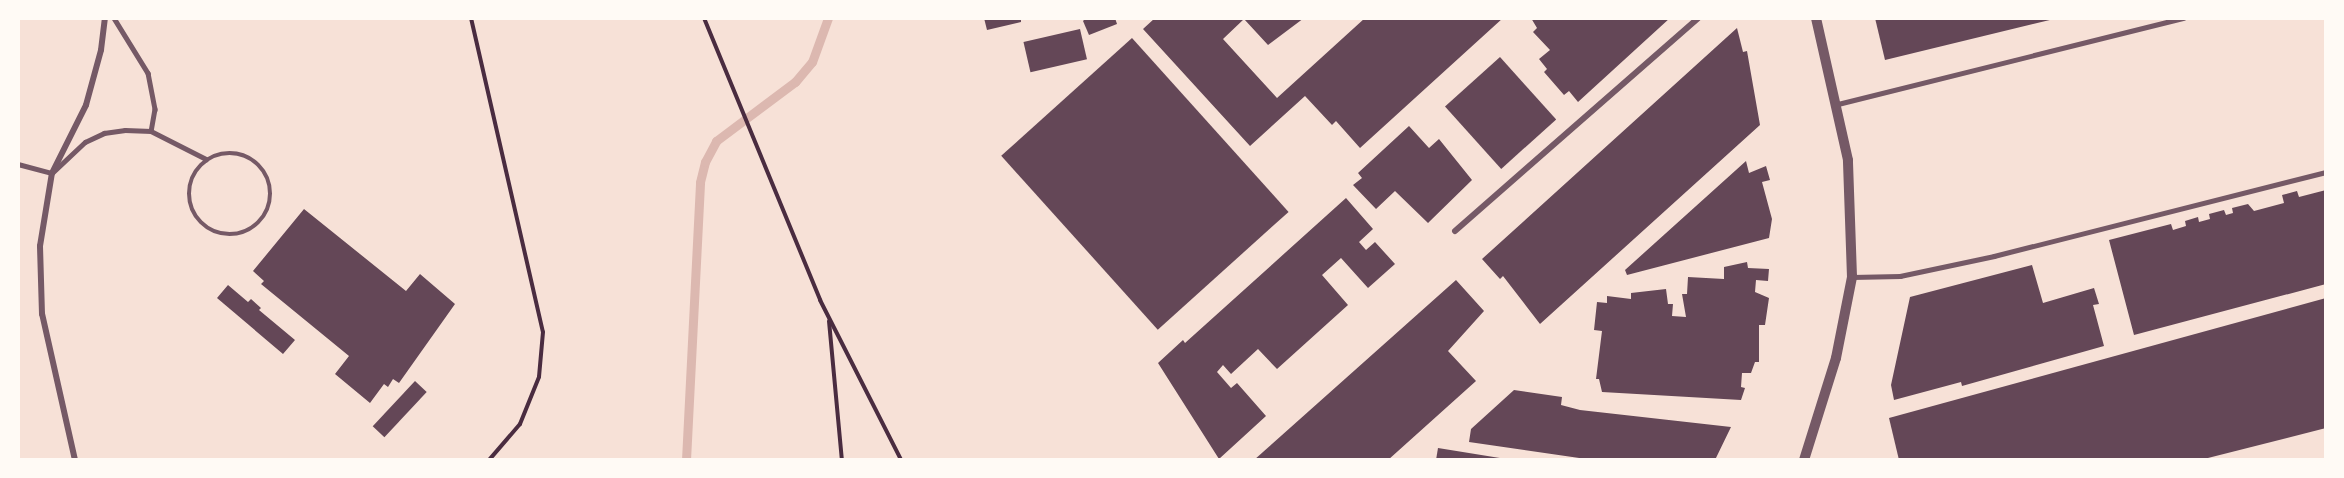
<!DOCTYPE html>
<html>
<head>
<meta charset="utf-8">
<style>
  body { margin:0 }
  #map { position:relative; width:2344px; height:478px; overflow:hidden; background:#f7e1d7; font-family:Karla,sans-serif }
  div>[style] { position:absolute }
  .stream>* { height:9px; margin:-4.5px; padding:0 4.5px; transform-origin:4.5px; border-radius:4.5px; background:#dcb8b0 }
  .building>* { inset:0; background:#644757; transform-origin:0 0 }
  .path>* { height:4px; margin:-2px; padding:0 2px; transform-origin:2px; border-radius:2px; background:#4a2c40 }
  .service>* { height:4.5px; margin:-2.25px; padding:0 2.25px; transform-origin:2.25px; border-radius:2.25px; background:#755966 }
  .service>.ring { margin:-2.25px; padding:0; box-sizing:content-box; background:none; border:4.5px solid #755966; border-radius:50% }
  .minor>* { height:6px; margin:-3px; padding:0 3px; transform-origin:3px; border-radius:3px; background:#755966 }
  .tertiary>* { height:10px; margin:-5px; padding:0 5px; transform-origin:5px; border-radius:5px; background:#755966 }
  span { translate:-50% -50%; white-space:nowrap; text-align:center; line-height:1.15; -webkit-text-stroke:4.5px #fffaf5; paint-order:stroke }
  .frame { position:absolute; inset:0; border:20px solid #fffaf5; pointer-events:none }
</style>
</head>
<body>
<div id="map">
  <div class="stream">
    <i style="left:686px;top:460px;width:278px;rotate:-87.1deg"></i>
    <i style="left:700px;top:182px;width:21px;rotate:-76deg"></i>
    <i style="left:705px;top:162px;width:24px;rotate:-62deg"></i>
    <i style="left:716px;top:141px;width:99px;rotate:-36.8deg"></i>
    <i style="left:795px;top:82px;width:26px;rotate:-50deg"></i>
    <i style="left:812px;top:62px;width:47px;rotate:-70deg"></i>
  </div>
  <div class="building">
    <i style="clip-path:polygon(984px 18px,1021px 18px,1021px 22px,987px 30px)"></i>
    <i style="clip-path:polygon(1086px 18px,1115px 18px,1117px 24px,1089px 35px,1083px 21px)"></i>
    <i style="clip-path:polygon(1155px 18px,1304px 18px,1268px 45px,1244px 19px,1223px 39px,1277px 98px,1365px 18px,1503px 18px,1360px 148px,1336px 121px,1332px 125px,1305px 96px,1250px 146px,1143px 29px)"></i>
    <i style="clip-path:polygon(1531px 18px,1670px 18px,1578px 102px,1569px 91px,1564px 95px,1544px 72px,1547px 69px,1539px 59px,1550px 50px,1533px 32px,1537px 28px)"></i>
    <i style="clip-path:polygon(1875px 18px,2054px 18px,2054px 19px,1885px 60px)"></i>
    <i style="clip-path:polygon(1737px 28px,1743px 52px,1747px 51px,1760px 125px,1540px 324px,1503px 276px,1500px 279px,1482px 259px)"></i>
    <i style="left:1080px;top:29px;width:31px;height:58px;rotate:77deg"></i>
    <i style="left:1132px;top:38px;width:234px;height:176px;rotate:48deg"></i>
    <i style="left:1500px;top:57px;width:84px;height:74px;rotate:48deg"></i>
    <i style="clip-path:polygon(1409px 126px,1429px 148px,1439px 139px,1472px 180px,1428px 223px,1395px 191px,1376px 209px,1353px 185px,1362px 178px,1358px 173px)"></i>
    <i style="clip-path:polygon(1746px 161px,1749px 173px,1766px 166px,1770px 180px,1762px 182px,1772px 219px,1769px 238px,1627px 275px,1625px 270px)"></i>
    <i style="clip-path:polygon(2326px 190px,2326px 284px,2134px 335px,2109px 240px,2171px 224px,2173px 230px,2186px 226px,2185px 221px,2198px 217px,2199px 222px,2210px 219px,2209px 214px,2224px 210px,2226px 215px,2233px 213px,2232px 208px,2248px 204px,2254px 211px,2284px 203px,2282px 195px,2297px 191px,2299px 197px)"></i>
    <i style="clip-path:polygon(1346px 198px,1373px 229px,1359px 242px,1366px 250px,1375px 242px,1395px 264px,1368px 288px,1341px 258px,1322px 275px,1348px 305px,1277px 369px,1258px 349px,1231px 374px,1223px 365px,1217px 372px,1231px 388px,1237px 383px,1266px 416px,1219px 459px,1158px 363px,1183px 340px,1185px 343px)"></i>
    <i style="clip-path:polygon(304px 209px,406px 291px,420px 274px,455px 304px,399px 383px,393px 379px,388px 387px,384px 384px,370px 403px,335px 374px,349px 356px,261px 284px,264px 281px,253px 271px)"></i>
    <i style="clip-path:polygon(1747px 262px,1748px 268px,1769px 269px,1768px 281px,1756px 280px,1755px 292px,1769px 298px,1765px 325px,1759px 325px,1759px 362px,1755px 362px,1751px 373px,1742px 373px,1741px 387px,1745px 388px,1741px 400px,1602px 392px,1599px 379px,1596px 379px,1602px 331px,1594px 330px,1597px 302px,1607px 303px,1607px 296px,1631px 299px,1631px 293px,1666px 289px,1668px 304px,1673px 304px,1672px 316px,1686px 317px,1682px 294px,1687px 294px,1688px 277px,1724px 279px,1724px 267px)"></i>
    <i style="clip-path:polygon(2032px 265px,2043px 303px,2094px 288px,2099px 304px,2093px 305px,2104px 346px,1962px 386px,1961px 382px,1894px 400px,1891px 385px,1910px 297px)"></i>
    <i style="clip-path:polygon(1456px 280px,1484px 311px,1448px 351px,1476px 381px,1388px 460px,1254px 460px)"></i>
    <i style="clip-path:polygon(228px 285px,248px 302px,251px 299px,261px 308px,259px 310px,295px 340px,283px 354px,217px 298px)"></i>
    <i style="clip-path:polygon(2326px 298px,2326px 428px,2200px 460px,1899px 460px,1889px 418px)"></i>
    <i style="left:415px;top:381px;width:16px;height:62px;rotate:43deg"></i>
    <i style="clip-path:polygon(1514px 390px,1562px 397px,1561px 405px,1580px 410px,1731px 427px,1715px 460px,1593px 460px,1469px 442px,1471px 429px)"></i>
    <i style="clip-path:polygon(1438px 448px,1506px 459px,1506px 460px,1436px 460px)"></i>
  </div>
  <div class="path">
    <i style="left:471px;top:18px;width:322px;rotate:77.1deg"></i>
    <i style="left:543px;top:332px;width:45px;rotate:95.1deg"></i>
    <i style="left:539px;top:377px;width:51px;rotate:112deg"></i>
    <i style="left:520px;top:424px;width:48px;rotate:130.7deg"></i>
    <i style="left:704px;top:18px;width:305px;rotate:67.6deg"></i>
    <i style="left:820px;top:300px;width:179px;rotate:63.1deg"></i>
    <i style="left:829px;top:321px;width:140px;rotate:84.7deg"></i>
  </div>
  <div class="service">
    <i style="left:114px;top:18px;width:65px;rotate:58.3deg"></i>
    <i style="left:148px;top:73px;width:37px;rotate:79deg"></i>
    <i style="left:155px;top:109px;width:22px;rotate:100deg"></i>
    <i style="left:1838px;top:104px;width:356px;rotate:-14deg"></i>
    <i class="ring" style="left:189px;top:153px;width:77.5px;height:77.5px"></i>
    <i style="left:18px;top:164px;width:35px;rotate:15deg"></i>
    <i style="left:52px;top:173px;width:45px;rotate:-43.2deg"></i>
    <i style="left:85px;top:142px;width:21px;rotate:-25deg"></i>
    <i style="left:104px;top:133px;width:21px;rotate:-8deg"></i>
    <i style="left:125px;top:130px;width:26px;rotate:2deg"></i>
    <i style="left:151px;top:131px;width:62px;rotate:27deg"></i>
    <i style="left:1852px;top:277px;width:48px;rotate:-1.2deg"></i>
    <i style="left:1900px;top:276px;width:96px;rotate:-12deg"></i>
    <i style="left:1994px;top:256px;width:342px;rotate:-14.2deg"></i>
  </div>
  <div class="minor">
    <i style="left:1455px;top:231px;width:323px;rotate:-41.2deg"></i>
    <i style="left:75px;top:460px;width:150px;rotate:-102.7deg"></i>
    <i style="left:42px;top:314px;width:68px;rotate:-91.7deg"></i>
    <i style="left:40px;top:246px;width:74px;rotate:-80.7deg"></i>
    <i style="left:52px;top:173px;width:76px;rotate:-63.4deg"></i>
    <i style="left:86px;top:105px;width:57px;rotate:-74.7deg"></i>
    <i style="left:101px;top:50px;width:32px;rotate:-83deg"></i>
  </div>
  <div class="tertiary">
    <i style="left:1804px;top:460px;width:107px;rotate:-72.6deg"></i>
    <i style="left:1836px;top:358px;width:83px;rotate:-78.8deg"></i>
    <i style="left:1852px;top:277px;width:117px;rotate:-92deg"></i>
    <i style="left:1848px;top:160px;width:146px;rotate:-102.7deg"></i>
  </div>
  <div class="frame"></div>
</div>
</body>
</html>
